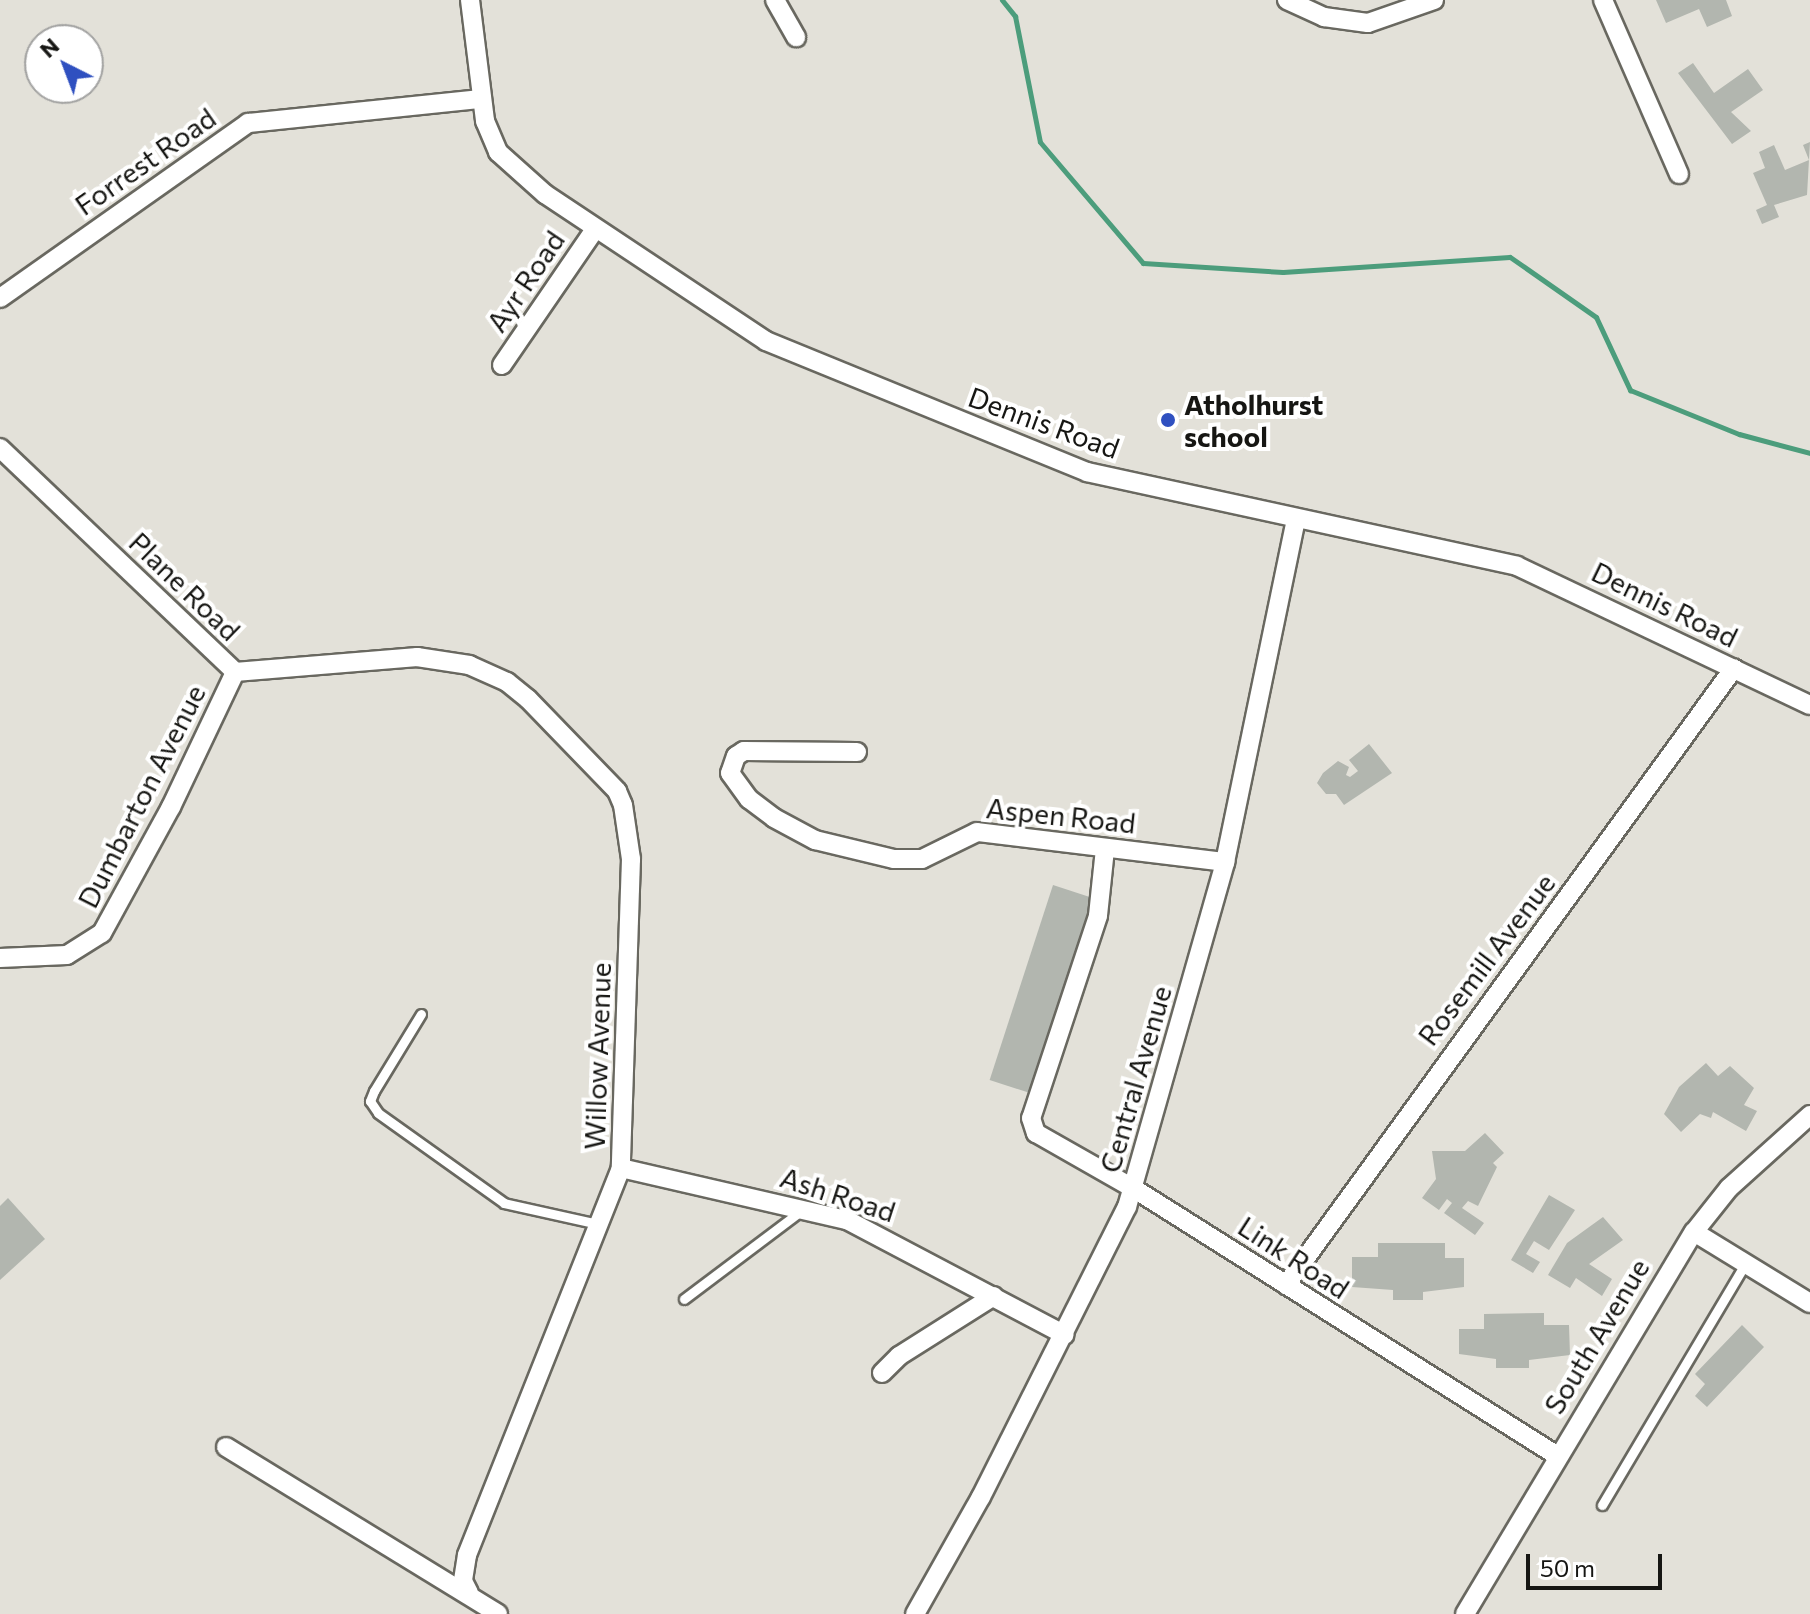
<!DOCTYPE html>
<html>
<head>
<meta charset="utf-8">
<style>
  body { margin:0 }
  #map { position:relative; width:1810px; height:1614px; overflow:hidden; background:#e3e1d9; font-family:Commissioner,sans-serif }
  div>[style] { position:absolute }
  .stream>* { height:5px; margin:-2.5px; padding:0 2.5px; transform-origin:2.5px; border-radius:2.5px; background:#4c9d7c }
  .building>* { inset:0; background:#b2b6af; transform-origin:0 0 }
  .roads { filter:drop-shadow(2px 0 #696860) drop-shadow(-2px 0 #696860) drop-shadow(0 2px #696860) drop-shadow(0 -2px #696860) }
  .service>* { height:9px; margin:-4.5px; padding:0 4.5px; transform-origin:4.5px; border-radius:4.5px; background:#fff }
  .minor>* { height:18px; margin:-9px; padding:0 9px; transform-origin:9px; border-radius:9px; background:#fff }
  .dots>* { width:22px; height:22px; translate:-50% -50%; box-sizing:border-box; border:4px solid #fff; border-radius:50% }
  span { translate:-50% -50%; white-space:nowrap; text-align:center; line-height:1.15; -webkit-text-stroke:8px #fff; paint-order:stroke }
  .street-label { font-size:28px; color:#161613 }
  .poi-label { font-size:28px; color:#161613; font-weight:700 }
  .left { translate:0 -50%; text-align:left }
  .north { position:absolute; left:24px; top:24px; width:80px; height:80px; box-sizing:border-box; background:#fff; border:2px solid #a2a2a1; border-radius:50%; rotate:318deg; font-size:22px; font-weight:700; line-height:32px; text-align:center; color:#161613 }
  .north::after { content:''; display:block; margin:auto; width:28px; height:36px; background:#2f50c0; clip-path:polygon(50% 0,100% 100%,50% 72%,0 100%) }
  .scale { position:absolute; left:1526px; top:1554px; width:136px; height:36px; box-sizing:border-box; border:4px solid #161613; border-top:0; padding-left:10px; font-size:24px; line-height:28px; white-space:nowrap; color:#161613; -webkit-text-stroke:6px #fff; paint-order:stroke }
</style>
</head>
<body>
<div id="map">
  <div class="stream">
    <i style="left:1002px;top:0;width:21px;rotate:51deg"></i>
    <i style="left:1015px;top:16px;width:128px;rotate:78.8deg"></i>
    <i style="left:1040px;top:142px;width:159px;rotate:49.6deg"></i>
    <i style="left:1143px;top:263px;width:140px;rotate:3.7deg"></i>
    <i style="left:1283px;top:272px;width:227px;rotate:-3.8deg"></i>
    <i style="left:1510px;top:257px;width:105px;rotate:34.9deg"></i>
    <i style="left:1596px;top:317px;width:81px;rotate:65deg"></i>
    <i style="left:1630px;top:390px;width:118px;rotate:22deg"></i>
    <i style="left:1739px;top:434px;width:73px;rotate:15deg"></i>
  </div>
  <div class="building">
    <i style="clip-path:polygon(1656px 0,1726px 0,1732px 16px,1707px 27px,1699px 9px,1666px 23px)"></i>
    <i style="clip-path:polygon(1693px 63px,1714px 93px,1748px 69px,1763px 90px,1731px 112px,1751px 131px,1732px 144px,1678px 73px)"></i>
    <i style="clip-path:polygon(1810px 142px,1807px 195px,1774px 205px,1779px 217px,1762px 224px,1756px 210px,1767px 205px,1753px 173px,1765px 168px,1759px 152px,1774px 145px,1785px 170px,1809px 160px,1803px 145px)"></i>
    <i style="clip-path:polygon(1369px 744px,1392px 773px,1344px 805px,1336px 794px,1326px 794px,1317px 783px,1323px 773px,1338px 761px,1349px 767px,1346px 775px,1350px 777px,1358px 771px,1349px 760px)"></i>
    <i style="left:1053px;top:885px;width:45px;height:205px;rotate:18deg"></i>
    <i style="clip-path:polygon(1706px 1063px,1718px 1076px,1730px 1066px,1754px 1088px,1744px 1105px,1757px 1111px,1746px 1131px,1713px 1112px,1711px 1118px,1700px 1114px,1681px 1132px,1664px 1114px,1679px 1087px)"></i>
    <i style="clip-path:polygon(1485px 1133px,1504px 1153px,1493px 1163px,1497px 1167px,1478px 1206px,1468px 1201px,1462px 1208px,1484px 1223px,1475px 1235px,1444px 1213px,1452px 1203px,1447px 1199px,1439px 1210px,1422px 1198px,1436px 1179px,1432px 1151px,1465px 1151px)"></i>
    <i style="clip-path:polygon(1549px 1195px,1575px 1210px,1549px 1250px,1534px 1241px,1526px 1254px,1540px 1262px,1533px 1273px,1511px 1260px)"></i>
    <i style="clip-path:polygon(8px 1198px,45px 1239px,0 1280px,0 1206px)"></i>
    <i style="clip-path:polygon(1603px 1217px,1623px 1240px,1589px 1264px,1612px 1279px,1602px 1296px,1576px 1278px,1570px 1288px,1548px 1275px,1567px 1243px)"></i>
    <i style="clip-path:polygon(1378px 1243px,1445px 1243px,1445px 1258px,1464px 1258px,1464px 1287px,1423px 1292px,1423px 1300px,1393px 1300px,1393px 1290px,1352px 1287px,1352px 1257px,1378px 1257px)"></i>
    <i style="clip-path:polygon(1544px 1313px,1544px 1325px,1569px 1325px,1570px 1355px,1529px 1360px,1529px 1368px,1496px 1368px,1496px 1359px,1459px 1354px,1459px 1329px,1484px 1329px,1484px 1314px)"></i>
    <i style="clip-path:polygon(1742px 1325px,1764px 1347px,1707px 1407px,1695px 1396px,1705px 1384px,1695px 1374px)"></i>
  </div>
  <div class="roads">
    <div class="service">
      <i style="left:421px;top:1014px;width:90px;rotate:121.4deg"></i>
      <i style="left:374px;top:1091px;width:11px;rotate:112deg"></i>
      <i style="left:370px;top:1101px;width:14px;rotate:56deg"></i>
      <i style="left:378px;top:1113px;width:155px;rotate:35.5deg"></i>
      <i style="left:504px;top:1203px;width:96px;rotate:12.6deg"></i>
      <i style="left:684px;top:1299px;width:148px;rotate:-37deg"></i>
      <i style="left:1602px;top:1505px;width:280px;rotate:-59.3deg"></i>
    </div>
    <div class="minor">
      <i style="left:470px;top:0;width:122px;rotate:82.9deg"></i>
      <i style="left:485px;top:121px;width:34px;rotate:67deg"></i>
      <i style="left:498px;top:152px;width:63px;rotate:41.8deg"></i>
      <i style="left:545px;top:194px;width:265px;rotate:33.6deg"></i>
      <i style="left:766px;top:341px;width:347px;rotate:22.2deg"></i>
      <i style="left:1087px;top:472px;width:440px;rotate:12.3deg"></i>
      <i style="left:1517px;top:566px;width:324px;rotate:25.4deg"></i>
      <i style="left:775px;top:0;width:43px;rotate:60.4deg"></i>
      <i style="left:1287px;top:0;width:41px;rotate:24.7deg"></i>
      <i style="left:1324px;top:17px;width:44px;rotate:7.8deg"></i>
      <i style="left:1368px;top:23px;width:70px;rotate:-19.2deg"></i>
      <i style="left:1603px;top:0;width:190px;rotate:66.4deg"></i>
      <i style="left:0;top:298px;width:304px;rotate:-35.2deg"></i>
      <i style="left:248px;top:123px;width:235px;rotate:-5.9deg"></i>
      <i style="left:502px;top:365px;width:165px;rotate:-55.6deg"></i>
      <i style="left:0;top:448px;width:325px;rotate:43.6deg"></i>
      <i style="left:235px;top:672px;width:183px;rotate:-4.7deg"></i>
      <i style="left:417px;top:657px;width:53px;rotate:8.7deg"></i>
      <i style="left:469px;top:665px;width:42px;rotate:24.1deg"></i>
      <i style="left:507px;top:682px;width:27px;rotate:39deg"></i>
      <i style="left:528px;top:699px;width:128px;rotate:45.9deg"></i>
      <i style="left:617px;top:791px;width:15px;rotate:67deg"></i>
      <i style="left:623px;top:805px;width:55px;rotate:81.6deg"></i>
      <i style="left:631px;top:859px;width:309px;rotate:91.9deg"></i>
      <i style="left:621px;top:1168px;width:417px;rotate:111.7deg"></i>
      <i style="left:467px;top:1555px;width:26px;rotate:99deg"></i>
      <i style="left:463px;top:1581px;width:13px;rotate:63deg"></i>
      <i style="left:857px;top:752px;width:113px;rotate:-179.5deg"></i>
      <i style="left:744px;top:751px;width:9px;rotate:148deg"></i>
      <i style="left:736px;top:756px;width:18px;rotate:109deg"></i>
      <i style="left:730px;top:773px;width:32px;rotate:54deg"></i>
      <i style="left:749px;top:799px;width:31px;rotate:37deg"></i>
      <i style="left:774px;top:818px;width:47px;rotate:28.2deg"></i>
      <i style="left:815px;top:840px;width:81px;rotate:13.5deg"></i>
      <i style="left:894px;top:859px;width:28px"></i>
      <i style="left:922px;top:859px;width:61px;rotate:-26.1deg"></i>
      <i style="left:977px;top:832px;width:250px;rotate:6.9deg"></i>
      <i style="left:1105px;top:849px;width:67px;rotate:96deg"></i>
      <i style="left:1098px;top:916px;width:213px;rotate:108.3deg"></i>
      <i style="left:1031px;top:1118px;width:16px;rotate:72deg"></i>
      <i style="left:1036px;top:1133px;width:112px;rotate:29.6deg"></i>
      <i style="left:1133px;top:1188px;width:500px;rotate:32.26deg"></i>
      <i style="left:0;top:958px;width:67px;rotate:-2.6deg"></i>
      <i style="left:67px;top:955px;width:41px;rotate:-32.2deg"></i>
      <i style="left:102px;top:933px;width:144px;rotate:-61.3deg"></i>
      <i style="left:171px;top:807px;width:149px;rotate:-64.6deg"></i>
      <i style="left:621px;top:1168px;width:232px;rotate:13deg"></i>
      <i style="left:847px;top:1220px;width:246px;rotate:27.8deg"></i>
      <i style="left:1694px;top:1232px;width:136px;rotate:31.5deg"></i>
      <i style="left:1286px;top:1285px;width:762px;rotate:-54.02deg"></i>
      <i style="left:882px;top:1373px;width:24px;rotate:-45deg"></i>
      <i style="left:899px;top:1356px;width:112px;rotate:-32.3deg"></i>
      <i style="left:226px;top:1447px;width:319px;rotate:31.5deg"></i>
      <i style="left:915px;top:1614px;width:134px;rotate:-60.6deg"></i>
      <i style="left:981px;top:1497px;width:325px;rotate:-63.3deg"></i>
      <i style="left:1127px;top:1207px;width:359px;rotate:-74.1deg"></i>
      <i style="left:1225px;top:862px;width:351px;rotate:-78.3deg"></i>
      <i style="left:1465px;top:1614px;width:445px;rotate:-59.1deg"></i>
      <i style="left:1694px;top:1232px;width:56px;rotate:-51.5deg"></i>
      <i style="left:1729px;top:1188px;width:109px;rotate:-42deg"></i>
    </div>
  </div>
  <div class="dots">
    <i style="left:1168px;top:420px;background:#2f50c0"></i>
  </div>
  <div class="street-label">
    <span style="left:145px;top:161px;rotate:-35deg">Forrest Road</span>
    <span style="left:525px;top:281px;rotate:-56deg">Ayr Road</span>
    <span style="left:1044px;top:422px;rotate:20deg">Dennis Road</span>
    <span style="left:185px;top:586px;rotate:44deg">Plane Road</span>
    <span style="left:1665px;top:604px;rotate:26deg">Dennis Road</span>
    <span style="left:141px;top:796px;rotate:-63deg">Dumbarton Avenue</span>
    <span style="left:1061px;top:815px;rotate:6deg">Aspen Road</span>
    <span style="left:1486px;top:959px;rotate:-53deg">Rosemill Avenue</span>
    <span style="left:597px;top:1056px;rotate:-88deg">Willow Avenue</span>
    <span style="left:1135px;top:1079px;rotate:-74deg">Central Avenue</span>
    <span style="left:838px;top:1194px;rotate:18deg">Ash Road</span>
    <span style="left:1294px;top:1257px;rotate:33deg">Link Road</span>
    <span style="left:1596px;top:1336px;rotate:-59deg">South Avenue</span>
  </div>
  <div class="poi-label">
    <span class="left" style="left:1184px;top:420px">Atholhurst<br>school</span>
  </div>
  <div class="north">N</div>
  <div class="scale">50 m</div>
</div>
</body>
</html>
